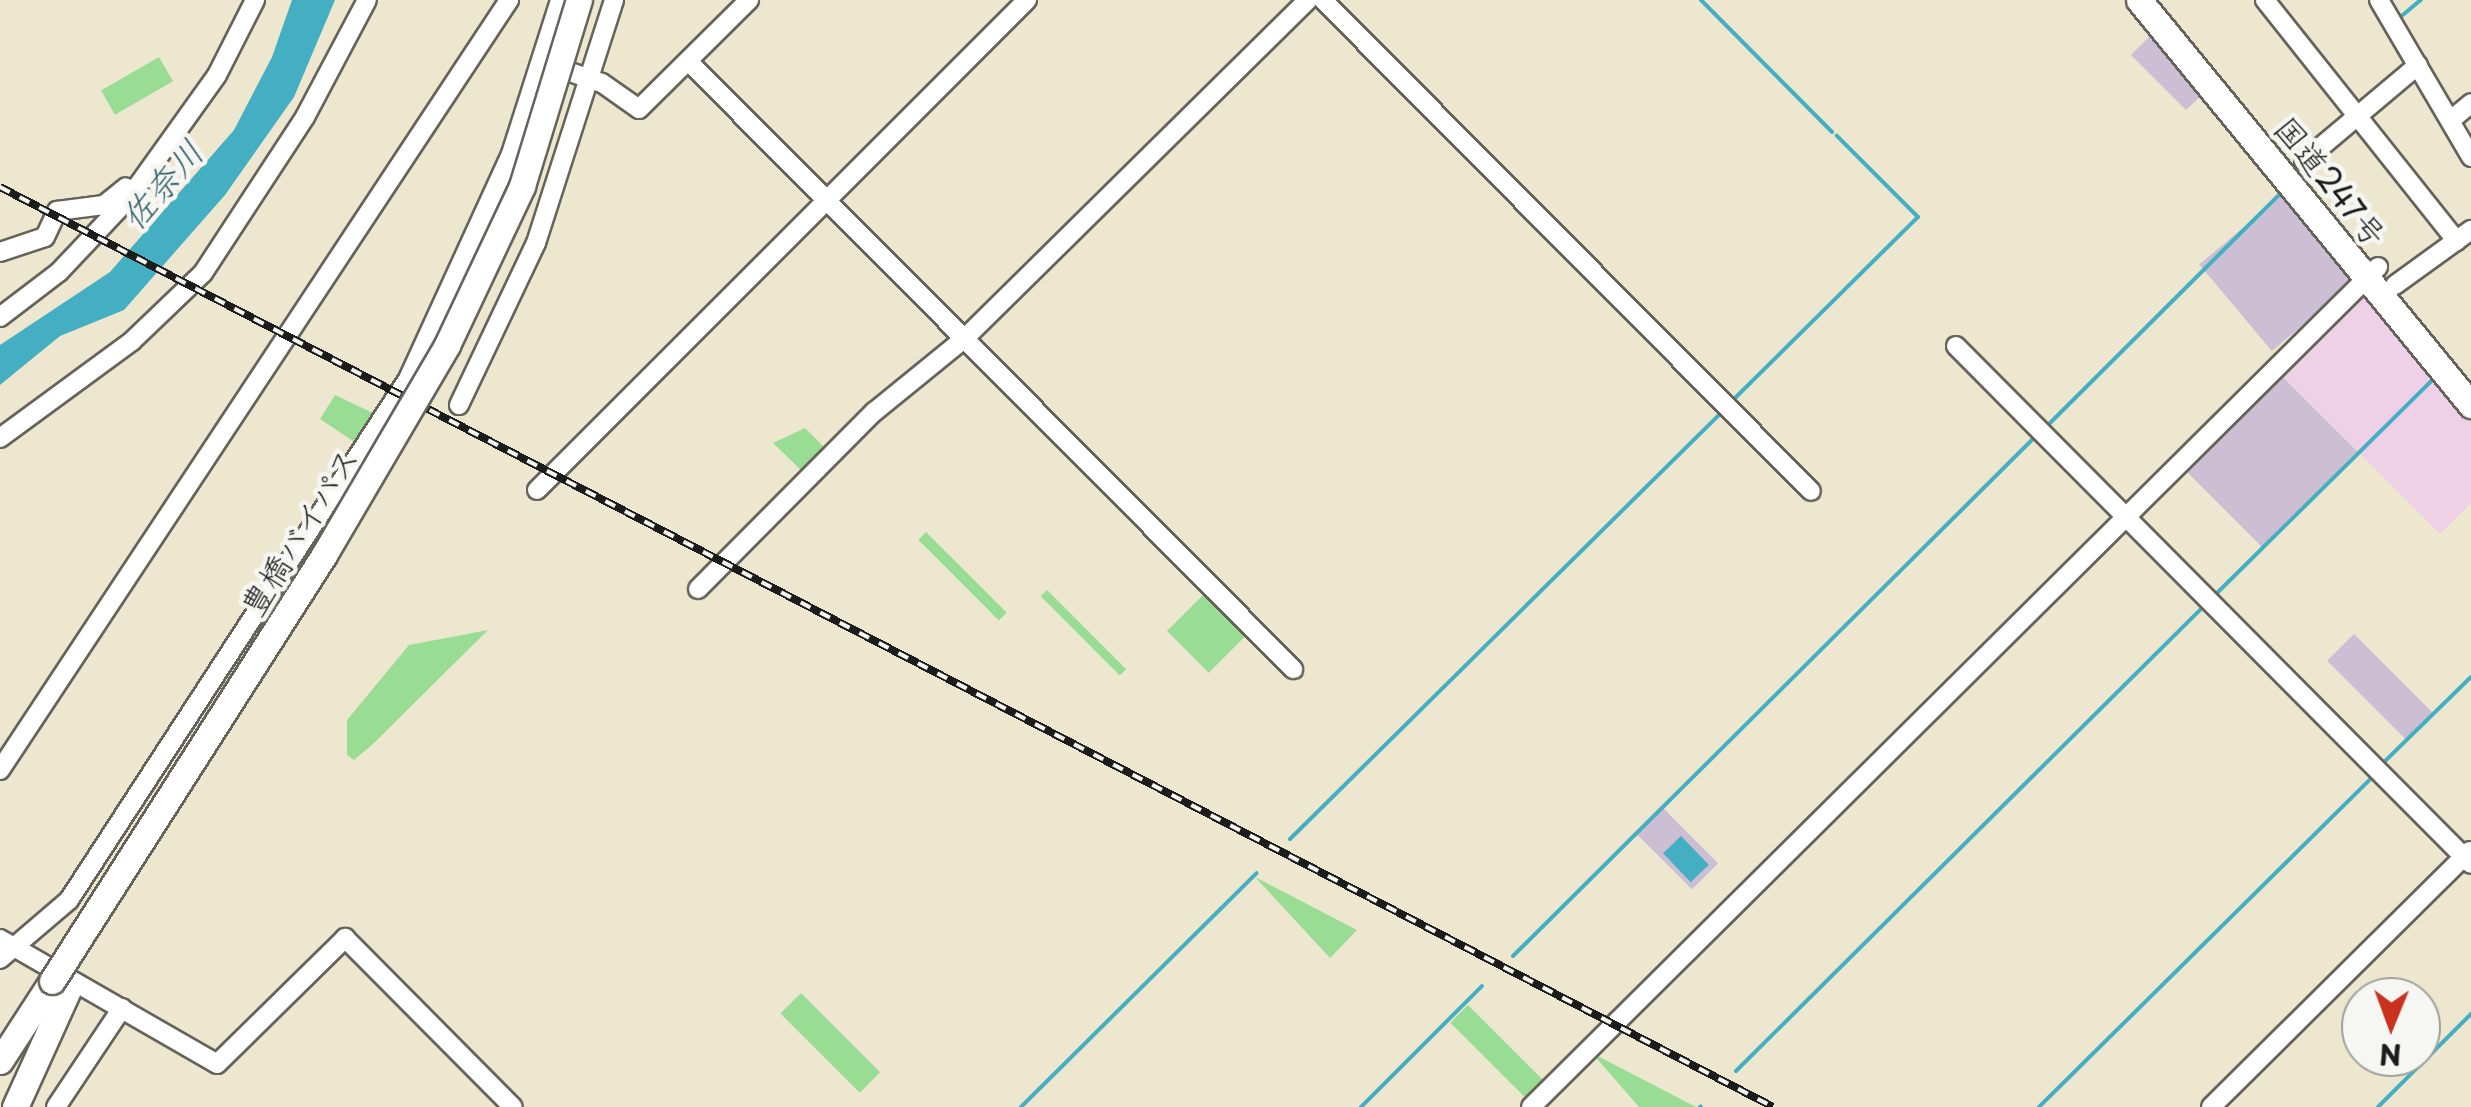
<!DOCTYPE html>
<html>
<head>
<meta charset="utf-8">
<style>
  body { margin:0 }
  #map { position:relative; width:2471px; height:1107px; overflow:hidden; background:#eee7cf; font-family:"Playpen Sans","Klee One",sans-serif }
  div>[style] { position:absolute }
  .built>* { inset:0; background:#eed0e7 }
  .industrial>* { inset:0; background:#ccbed3; transform-origin:0 0 }
  .green>* { inset:0; background:#99dd94; transform-origin:0 0 }
  .water>* { inset:0; background:#44afc3; transform-origin:0 0 }
  .stream>* { height:4px; margin:-2px; padding:0 2px; transform-origin:2px; border-radius:2px; background:#44afc3 }
  .roads { filter:drop-shadow(2px 0 #66635b) drop-shadow(-2px 0 #66635b) drop-shadow(0 2px #66635b) drop-shadow(0 -2px #66635b) }
  .minor>* { height:18px; margin:-9px; padding:0 9px; transform-origin:9px; border-radius:9px; background:#fff }
  .highway>* { height:25px; margin:-12.5px; padding:0 12.5px; transform-origin:12.5px; border-radius:12.5px; background:#fff }
  .rail>* { height:8px; margin-top:-4px; transform-origin:0; background:repeating-linear-gradient(90deg,#f6f6f2 0 11px,#1c1c1c 0 22px); box-sizing:border-box; border-block:2px solid #1c1c1c }
  .bridges { filter:drop-shadow(2px 0 #66635b) drop-shadow(-2px 0 #66635b) drop-shadow(0 2px #66635b) drop-shadow(0 -2px #66635b) }
  .highway-bridge>* { height:25px; margin:-12.5px; padding:0 12.5px; transform-origin:12.5px; border-radius:12.5px; background:#fff }
  span { translate:-50% -50%; white-space:nowrap; text-align:center; line-height:1.15; -webkit-text-stroke:9px #f6f6f2; paint-order:stroke }
  .street-label { font-size:32px; color:#1c1c1c }
  .water-label { font-size:35px; color:#2e5e67; font-style:italic }
  .north { position:absolute; left:2341px; top:977px; width:100px; height:100px; box-sizing:border-box; background:#f6f6f2; border:2px solid #9f9f9c; border-radius:50%; rotate:181deg; font-size:28px; font-weight:700; line-height:40px; text-align:center; color:#1c1c1c }
  .north::after { content:''; display:block; margin:auto; width:35px; height:45px; background:#c8321e; clip-path:polygon(50% 0,100% 100%,50% 72%,0 100%) }
</style>
</head>
<body>
<div id="map">
  <div class="built">
    <i style="clip-path:polygon(2364px 292px,2471px 419px,2471px 503px,2440px 534px,2278px 371px)"></i>
  </div>
  <div class="industrial">
    <i style="clip-path:polygon(2151px 35px,2202px 95px,2186px 110px,2131px 55px)"></i>
    <i style="left:2282px;top:195px;width:113px;height:108px;rotate:50deg"></i>
    <i style="left:2278px;top:372px;width:112px;height:135px;rotate:45deg"></i>
    <i style="left:2354px;top:634px;width:111px;height:38px;rotate:45deg"></i>
    <i style="left:1663px;top:808px;width:78px;height:37px;rotate:45deg"></i>
  </div>
  <div class="green">
    <i style="left:159px;top:57px;width:28px;height:67px;rotate:60deg"></i>
    <i style="clip-path:polygon(335px 395px,375px 414px,356px 443px,320px 419px)"></i>
    <i style="clip-path:polygon(805px 428px,828px 451px,805px 474px,773px 443px)"></i>
    <i style="left:926px;top:532px;width:114px;height:11px;rotate:45deg"></i>
    <i style="left:1047px;top:590px;width:112px;height:9px;rotate:45deg"></i>
    <i style="left:1208px;top:590px;width:59px;height:58px;rotate:45deg"></i>
    <i style="clip-path:polygon(488px 630px,373px 744px,354px 760px,347px 755px,347px 720px,409px 645px)"></i>
    <i style="clip-path:polygon(1255px 877px,1357px 930px,1330px 958px)"></i>
    <i style="left:801px;top:993px;width:112px;height:29px;rotate:45deg"></i>
    <i style="left:1468px;top:1005px;width:111px;height:25px;rotate:45deg"></i>
    <i style="clip-path:polygon(1592px 1053px,1696px 1107px,1639px 1107px)"></i>
  </div>
  <div class="water">
    <i style="clip-path:polygon(292px 0,335px 0,294px 97px,225px 195px,124px 310px,60px 336px,0 385px,0 345px,110px 272px,234px 130px,272px 57px)"></i>
    <i style="left:1681px;top:836px;width:40px;height:25px;rotate:46deg"></i>
  </div>
  <div class="stream">
    <i style="left:1701px;top:0;width:186px;rotate:45.2deg"></i>
    <i style="left:2398px;top:19px;width:30px;rotate:-40deg"></i>
    <i style="left:1733px;top:400px;width:260px;rotate:-44.7deg"></i>
    <i style="left:1918px;top:217px;width:115px;rotate:-135deg"></i>
    <i style="left:2047px;top:426px;width:330px;rotate:-44.9deg"></i>
    <i style="left:2215px;top:595px;width:307px;rotate:-44.7deg"></i>
    <i style="left:2380px;top:766px;width:127px;rotate:-44.4deg"></i>
    <i style="left:1290px;top:839px;width:609px;rotate:-44.67deg"></i>
    <i style="left:1513px;top:956px;width:738px;rotate:-44.84deg"></i>
    <i style="left:1736px;top:1071px;width:661px;rotate:-44.82deg"></i>
    <i style="left:1021px;top:1107px;width:332px;rotate:-44.8deg"></i>
    <i style="left:1361px;top:1107px;width:171px;rotate:-45deg"></i>
    <i style="left:1700px;top:1107px;width:1px;rotate:-45deg"></i>
    <i style="left:2039px;top:1107px;width:470px;rotate:-44.7deg"></i>
    <i style="left:2378px;top:1107px;width:132px;rotate:-45deg"></i>
  </div>
  <div class="roads">
    <div class="minor">
      <i style="left:1323px;top:0;width:692px;rotate:45.18deg"></i>
      <i style="left:2265px;top:0;width:308px;rotate:51.5deg"></i>
      <i style="left:2379px;top:0;width:182px;rotate:59.6deg"></i>
      <i style="left:688px;top:61px;width:858px;rotate:45.14deg"></i>
      <i style="left:547px;top:64px;width:58px;rotate:19.1deg"></i>
      <i style="left:602px;top:83px;width:45px;rotate:35.1deg"></i>
      <i style="left:639px;top:109px;width:155px;rotate:-44.7deg"></i>
      <i style="left:2451px;top:120px;width:26px;rotate:-40deg"></i>
      <i style="left:2304px;top:161px;width:149px;rotate:-40.1deg"></i>
      <i style="left:0;top:252px;width:47px;rotate:-18.4deg"></i>
      <i style="left:45px;top:237px;width:29px;rotate:-65deg"></i>
      <i style="left:57px;top:211px;width:47px;rotate:-7.3deg"></i>
      <i style="left:104px;top:205px;width:28px;rotate:-39deg"></i>
      <i style="left:2395px;top:285px;width:94px;rotate:-35.9deg"></i>
      <i style="left:0;top:317px;width:74px;rotate:-37.3deg"></i>
      <i style="left:59px;top:272px;width:102px;rotate:-46.6deg"></i>
      <i style="left:129px;top:198px;width:151px;rotate:-54.4deg"></i>
      <i style="left:217px;top:75px;width:84px;rotate:-63.1deg"></i>
      <i style="left:1956px;top:346px;width:730px;rotate:45.17deg"></i>
      <i style="left:459px;top:405px;width:179px;rotate:-64.6deg"></i>
      <i style="left:536px;top:243px;width:255px;rotate:-72.2deg"></i>
      <i style="left:0;top:438px;width:164px;rotate:-36.3deg"></i>
      <i style="left:132px;top:341px;width:98px;rotate:-43.8deg"></i>
      <i style="left:203px;top:273px;width:186px;rotate:-56.8deg"></i>
      <i style="left:305px;top:117px;width:132px;rotate:-62.1deg"></i>
      <i style="left:537px;top:490px;width:693px;rotate:-45deg"></i>
      <i style="left:698px;top:589px;width:250px;rotate:-45.2deg"></i>
      <i style="left:874px;top:412px;width:117px;rotate:-39.1deg"></i>
      <i style="left:965px;top:338px;width:482px;rotate:-44.6deg"></i>
      <i style="left:0;top:770px;width:923px;rotate:-56.53deg"></i>
      <i style="left:0;top:939px;width:250px;rotate:29.9deg"></i>
      <i style="left:217px;top:1064px;width:180px;rotate:-44.5deg"></i>
      <i style="left:345px;top:938px;width:238px;rotate:45.2deg"></i>
      <i style="left:0;top:959px;width:91px;rotate:-40.5deg"></i>
      <i style="left:69px;top:900px;width:622px;rotate:-56.95deg"></i>
      <i style="left:408px;top:379px;width:247px;rotate:-65.4deg"></i>
      <i style="left:511px;top:154px;width:162px;rotate:-72.3deg"></i>
      <i style="left:56px;top:1107px;width:119px;rotate:-56.3deg"></i>
      <i style="left:1531px;top:1107px;width:1193px;rotate:-44.76deg"></i>
      <i style="left:2211px;top:1107px;width:364px;rotate:-44.7deg"></i>
    </div>
    <div class="highway">
      <i style="left:2139px;top:0;width:524px;rotate:50.66deg"></i>
      <i style="left:0;top:1061px;width:95px;rotate:-57deg"></i>
      <i style="left:15px;top:1107px;width:128px;rotate:-65.6deg"></i>
    </div>
  </div>
  <div class="rail">
    <i style="left:0;top:187px;width:1997px;rotate:27.42deg"></i>
  </div>
  <div class="bridges">
    <div class="highway-bridge">
      <i style="left:52px;top:981px;width:505px;rotate:-57.44deg"></i>
      <i style="left:324px;top:555px;width:243px;rotate:-59.6deg"></i>
      <i style="left:447px;top:345px;width:176px;rotate:-64.7deg"></i>
      <i style="left:522px;top:186px;width:195px;rotate:-73deg"></i>
    </div>
  </div>
  <div class="street-label">
    <span style="left:2331px;top:181px;rotate:51deg">国道247号</span>
    <span style="left:299px;top:531px;rotate:-58deg">豊橋バイパス</span>
  </div>
  <div class="water-label">
    <span style="left:161px;top:184px;rotate:-49deg">佐奈川</span>
  </div>
  <div class="north">N</div>
</div>
</body>
</html>
